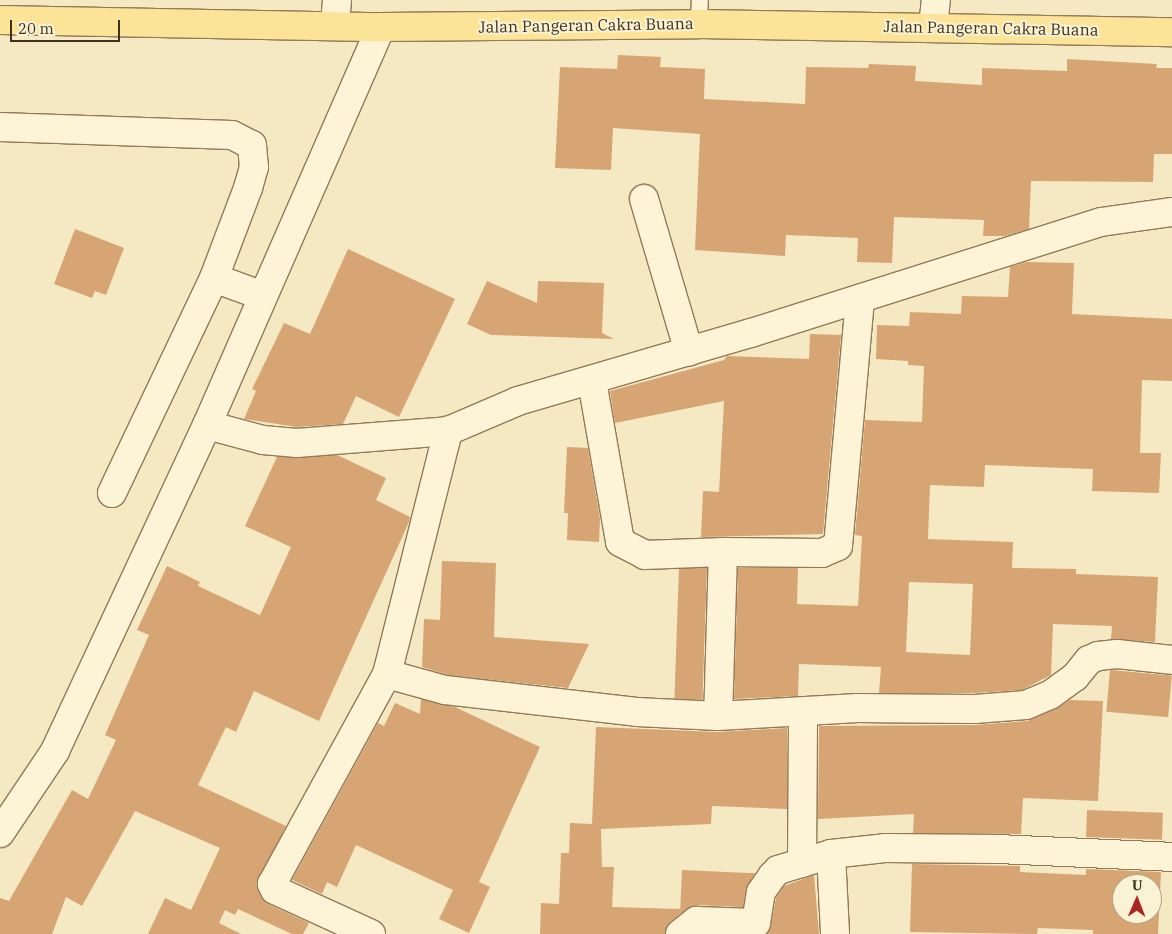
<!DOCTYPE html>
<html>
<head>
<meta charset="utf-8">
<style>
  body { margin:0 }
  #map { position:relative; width:1172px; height:934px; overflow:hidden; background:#f4e9c3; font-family:"IBM Plex Serif",serif }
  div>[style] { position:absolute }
  .building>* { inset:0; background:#d7a474; transform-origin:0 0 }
  .roads { filter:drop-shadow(1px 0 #917a57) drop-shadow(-1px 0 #917a57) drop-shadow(0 1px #917a57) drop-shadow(0 -1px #917a57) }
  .service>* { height:16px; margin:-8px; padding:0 8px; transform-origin:8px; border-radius:8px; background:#fdf4d8 }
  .minor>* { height:28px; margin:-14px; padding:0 14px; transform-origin:14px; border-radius:14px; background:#fdf4d8 }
  .tertiary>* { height:28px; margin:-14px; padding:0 14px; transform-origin:14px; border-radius:14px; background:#fdf4d8 }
  .primary>* { height:28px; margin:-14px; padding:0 14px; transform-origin:14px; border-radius:14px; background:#fbe397 }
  span { translate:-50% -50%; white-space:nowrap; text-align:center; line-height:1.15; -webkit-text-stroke:4px #faf2d4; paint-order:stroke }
  .street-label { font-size:16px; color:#3f301d }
  .north { position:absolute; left:1112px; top:874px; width:50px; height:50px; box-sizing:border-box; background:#faf2d4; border:1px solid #afa48b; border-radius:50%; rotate:1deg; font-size:14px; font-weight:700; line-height:20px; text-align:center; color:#3f301d }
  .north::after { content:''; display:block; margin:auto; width:18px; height:22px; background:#a8281f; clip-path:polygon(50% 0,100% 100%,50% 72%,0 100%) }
  .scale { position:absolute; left:10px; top:20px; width:110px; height:22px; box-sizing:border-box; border:2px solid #3f301d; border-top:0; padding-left:6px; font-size:15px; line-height:18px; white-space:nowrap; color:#3f301d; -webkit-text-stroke:4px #faf2d4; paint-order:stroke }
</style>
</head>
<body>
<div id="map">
  <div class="building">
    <i style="clip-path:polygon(618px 55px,661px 57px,660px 67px,705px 69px,704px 99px,805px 104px,806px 67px,868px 68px,869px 64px,916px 66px,915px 81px,982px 85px,982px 68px,1067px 71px,1067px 59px,1157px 64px,1156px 68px,1172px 68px,1172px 154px,1154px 154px,1153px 182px,1031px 181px,1029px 229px,1005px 236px,983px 236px,984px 220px,894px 217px,892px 263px,857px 262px,858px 238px,786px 235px,785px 256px,695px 250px,700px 134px,613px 128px,611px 170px,555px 168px,560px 67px,617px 69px)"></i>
    <i style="clip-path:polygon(75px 229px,124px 248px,106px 295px,95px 291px,92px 298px,54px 284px)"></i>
    <i style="clip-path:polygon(348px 249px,455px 299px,399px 417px,356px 396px,343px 424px,297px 427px,244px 419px,256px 391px,252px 389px,284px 323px,310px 334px)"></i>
    <i style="clip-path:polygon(evenodd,1026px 262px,1074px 263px,1072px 314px,1172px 319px,1172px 381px,1142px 380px,1140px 453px,1161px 453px,1159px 493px,1092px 491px,1093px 469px,985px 465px,984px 487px,930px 485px,928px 539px,1013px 542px,1012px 568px,1076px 569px,1076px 574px,1158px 577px,1155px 642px,1111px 639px,1112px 626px,1053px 624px,1051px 675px,1022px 690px,974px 693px,879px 693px,881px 667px,799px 664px,798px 696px,734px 699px,738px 568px,798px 568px,797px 604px,858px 606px,862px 536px,855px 535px,865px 420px,922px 422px,924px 366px,908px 365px,908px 361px,876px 359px,877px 325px,909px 326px,910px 312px,961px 314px,962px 296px,1008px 297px,1010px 267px,1026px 262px,909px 582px,973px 584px,970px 655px,906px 652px,909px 582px)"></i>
    <i style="clip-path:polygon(487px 281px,537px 303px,538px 281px,604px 283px,602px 333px,614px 339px,491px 335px,467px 324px)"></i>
    <i style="clip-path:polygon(810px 334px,841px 335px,823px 534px,701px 537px,703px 491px,719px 492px,724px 401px,615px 423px,610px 391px,724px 360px,727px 356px,809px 359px)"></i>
    <i style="clip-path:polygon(567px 447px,588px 448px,600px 519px,599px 542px,567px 540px,568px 513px,564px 513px)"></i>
    <i style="clip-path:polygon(337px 455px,386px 478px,376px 500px,410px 517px,409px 522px,319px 721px,254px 691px,236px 732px,226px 727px,198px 785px,286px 826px,256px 884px,261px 897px,268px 904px,309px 923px,303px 934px,292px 934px,238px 909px,235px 915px,225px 910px,219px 923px,241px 934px,148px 934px,165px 898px,191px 910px,220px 848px,135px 811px,82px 906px,66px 897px,52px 934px,0 934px,0 898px,9px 901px,72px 790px,88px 799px,116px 740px,105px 735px,149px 635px,137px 630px,167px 566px,200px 582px,198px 586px,260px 615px,291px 547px,245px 526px,277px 457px)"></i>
    <i style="clip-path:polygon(442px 561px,496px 563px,494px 637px,589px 644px,568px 688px,448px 675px,422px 667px,424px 619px,440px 620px)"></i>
    <i style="left:707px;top:568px;width:132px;height:28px;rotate:92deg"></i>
    <i style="left:1110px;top:670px;width:62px;height:42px;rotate:5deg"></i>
    <i style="clip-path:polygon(421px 699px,455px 707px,540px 747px,479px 882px,490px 887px,469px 933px,439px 919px,453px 890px,356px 845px,337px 887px,327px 882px,322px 894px,292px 880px,378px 723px,384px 726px,395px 703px,420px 714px)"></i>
    <i style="clip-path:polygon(1070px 700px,1103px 701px,1098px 801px,1023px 798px,1021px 834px,913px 833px,914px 814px,818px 819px,819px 726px,975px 725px,1027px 721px,1056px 709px)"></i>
    <i style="clip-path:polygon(596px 727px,717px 732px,787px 728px,787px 809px,712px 806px,711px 824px,601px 829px,602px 867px,614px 867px,612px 907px,680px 909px,680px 914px,670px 922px,665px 934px,540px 934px,541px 903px,559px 904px,561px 853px,569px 853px,570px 823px,592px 824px)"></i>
    <i style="left:1087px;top:810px;width:76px;height:27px;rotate:2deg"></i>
    <i style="clip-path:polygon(evenodd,912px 864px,1020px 866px,1020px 872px,1086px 875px,1086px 869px,1161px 872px,1158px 934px,1093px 934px,1093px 930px,1038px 928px,1037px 934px,910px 932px,912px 864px,1122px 884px,1152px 884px,1152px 914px,1122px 914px,1122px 884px)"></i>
    <i style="clip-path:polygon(682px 870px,748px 873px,755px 873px,746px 889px,743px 907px,697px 905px,680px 914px)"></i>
    <i style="clip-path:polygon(814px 875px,819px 934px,767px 934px,771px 925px,776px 898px,784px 886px)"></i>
  </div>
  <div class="roads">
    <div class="service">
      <i style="left:699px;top:24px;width:24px;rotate:-88deg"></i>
    </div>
    <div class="minor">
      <i style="left:933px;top:27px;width:27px;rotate:-84deg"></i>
      <i style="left:0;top:127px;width:232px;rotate:2deg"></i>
      <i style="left:232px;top:135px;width:22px;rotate:27deg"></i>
      <i style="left:252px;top:145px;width:22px;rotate:85deg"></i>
      <i style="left:254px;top:167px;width:22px;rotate:106deg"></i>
      <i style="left:248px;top:188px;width:96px;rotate:110.7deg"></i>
      <i style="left:214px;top:278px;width:238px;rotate:115.4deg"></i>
      <i style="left:644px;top:199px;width:159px;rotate:73.6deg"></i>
      <i style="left:214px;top:278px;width:52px;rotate:20.2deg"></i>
      <i style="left:592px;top:381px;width:163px;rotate:80.1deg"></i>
      <i style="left:620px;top:542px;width:28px;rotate:27deg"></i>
      <i style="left:645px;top:555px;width:78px;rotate:-2.2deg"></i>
      <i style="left:723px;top:552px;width:164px;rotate:91.7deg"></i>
      <i style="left:207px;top:425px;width:58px;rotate:15deg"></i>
      <i style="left:263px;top:440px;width:34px;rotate:5deg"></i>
      <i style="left:297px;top:443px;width:151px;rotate:-4.5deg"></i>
      <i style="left:448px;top:431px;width:76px;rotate:-23.2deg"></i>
      <i style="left:518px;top:401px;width:243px;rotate:-16.3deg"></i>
      <i style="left:751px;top:333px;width:367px;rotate:-17.6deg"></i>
      <i style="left:1101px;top:222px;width:72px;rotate:-8deg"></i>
      <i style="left:723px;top:552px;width:99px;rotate:0.6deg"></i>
      <i style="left:822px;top:553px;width:17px;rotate:-24deg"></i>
      <i style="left:838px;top:546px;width:248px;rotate:-84.9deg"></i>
      <i style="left:387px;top:674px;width:60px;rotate:15.4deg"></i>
      <i style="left:445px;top:690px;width:193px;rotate:6.5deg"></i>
      <i style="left:637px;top:712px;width:81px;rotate:2.8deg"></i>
      <i style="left:718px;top:716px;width:140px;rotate:-3.3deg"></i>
      <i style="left:858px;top:708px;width:117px;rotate:0.5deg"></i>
      <i style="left:975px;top:709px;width:51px;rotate:-4.5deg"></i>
      <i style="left:1026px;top:705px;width:26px;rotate:-23deg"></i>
      <i style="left:1050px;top:695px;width:31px;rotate:-36deg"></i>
      <i style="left:1075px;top:677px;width:22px;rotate:-51deg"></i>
      <i style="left:1089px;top:660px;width:10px;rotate:-24deg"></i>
      <i style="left:1098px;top:656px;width:19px;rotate:-6deg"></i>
      <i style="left:1117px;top:654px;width:55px;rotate:6.2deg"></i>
      <i style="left:0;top:833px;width:99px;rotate:-56.1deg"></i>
      <i style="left:55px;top:751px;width:360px;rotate:-65deg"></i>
      <i style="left:207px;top:425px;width:434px;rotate:-66.4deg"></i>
      <i style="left:831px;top:854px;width:80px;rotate:87.1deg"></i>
      <i style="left:802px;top:863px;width:151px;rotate:-89.6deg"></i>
      <i style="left:371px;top:934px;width:106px;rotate:-155.4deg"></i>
      <i style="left:275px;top:890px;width:7px;rotate:-117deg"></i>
      <i style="left:272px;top:884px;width:239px;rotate:-61.3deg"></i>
      <i style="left:387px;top:674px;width:251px;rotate:-75.9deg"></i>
      <i style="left:680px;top:934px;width:21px;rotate:-39deg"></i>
      <i style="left:696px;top:921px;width:60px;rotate:1.9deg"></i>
      <i style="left:756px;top:923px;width:31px;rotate:-81deg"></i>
      <i style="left:761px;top:892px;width:19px;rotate:-55deg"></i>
      <i style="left:772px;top:876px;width:8px;rotate:-45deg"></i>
      <i style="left:778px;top:870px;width:55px;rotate:-16.8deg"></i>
      <i style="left:831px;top:854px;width:54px;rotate:-6.3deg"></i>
      <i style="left:885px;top:848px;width:113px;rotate:0.5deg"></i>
      <i style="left:998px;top:849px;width:174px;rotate:2.6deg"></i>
    </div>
    <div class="tertiary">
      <i style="left:335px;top:23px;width:23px;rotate:-85deg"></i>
    </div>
    <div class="primary">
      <i style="left:0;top:20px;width:381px;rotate:1.1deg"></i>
      <i style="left:381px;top:27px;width:318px;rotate:-0.5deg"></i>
      <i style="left:699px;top:24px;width:473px;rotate:1deg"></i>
    </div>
  </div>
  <div class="street-label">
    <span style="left:586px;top:25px;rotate:-1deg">Jalan Pangeran Cakra Buana</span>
    <span style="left:991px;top:28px;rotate:1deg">Jalan Pangeran Cakra Buana</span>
  </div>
  <div class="north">U</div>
  <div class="scale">20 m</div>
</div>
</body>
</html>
